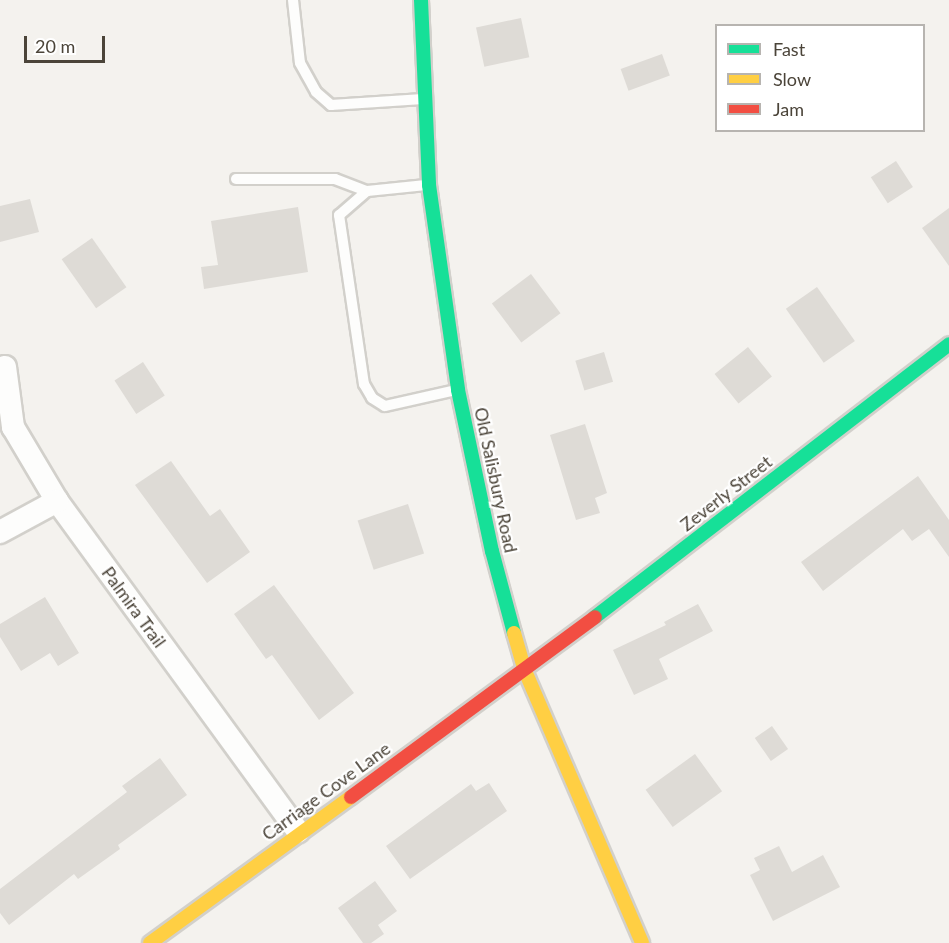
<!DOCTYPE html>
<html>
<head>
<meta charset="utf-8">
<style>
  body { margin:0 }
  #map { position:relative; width:949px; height:943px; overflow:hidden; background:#f4f2ee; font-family:Lato,sans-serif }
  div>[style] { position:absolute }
  .building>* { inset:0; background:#dedbd6; transform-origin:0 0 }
  .roads { filter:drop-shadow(2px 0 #d2d0cb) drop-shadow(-2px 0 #d2d0cb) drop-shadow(0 2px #d2d0cb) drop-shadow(0 -2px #d2d0cb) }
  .lane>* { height:10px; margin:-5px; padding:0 5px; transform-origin:5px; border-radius:5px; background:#fdfdfc }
  .street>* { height:22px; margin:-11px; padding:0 11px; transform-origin:11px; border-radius:11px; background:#fdfdfc }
  .fast>* { height:14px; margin:-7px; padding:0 7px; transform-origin:7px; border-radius:7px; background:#16e098 }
  .slow>* { height:14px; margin:-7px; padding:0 7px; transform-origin:7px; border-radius:7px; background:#ffcf43 }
  .jam>* { height:14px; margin:-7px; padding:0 7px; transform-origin:7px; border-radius:7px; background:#f24e42 }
  span { translate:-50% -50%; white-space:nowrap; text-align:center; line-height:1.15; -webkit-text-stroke:4.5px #fff; paint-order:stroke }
  .street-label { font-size:18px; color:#4b4439 }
  .legend { position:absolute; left:715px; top:24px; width:210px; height:108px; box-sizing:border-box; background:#fff; border:2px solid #b7b4b0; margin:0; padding:8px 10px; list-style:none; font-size:18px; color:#4b4439 }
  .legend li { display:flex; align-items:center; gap:12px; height:30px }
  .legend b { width:30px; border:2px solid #b7b4b0 }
  .scale { position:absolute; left:24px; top:36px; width:81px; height:27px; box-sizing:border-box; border:3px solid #4b4439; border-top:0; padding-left:8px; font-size:18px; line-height:21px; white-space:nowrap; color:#4b4439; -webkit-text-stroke:4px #fff; paint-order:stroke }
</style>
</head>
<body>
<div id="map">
  <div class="building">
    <i style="left:521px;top:18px;width:40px;height:46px;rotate:78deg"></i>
    <i style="left:662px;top:54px;width:23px;height:44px;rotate:70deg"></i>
    <i style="left:896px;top:161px;width:31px;height:30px;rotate:57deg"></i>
    <i style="clip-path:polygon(30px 199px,39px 232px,0 242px,0 206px)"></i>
    <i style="clip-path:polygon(298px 207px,308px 272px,204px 289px,201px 267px,218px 265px,211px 221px)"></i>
    <i style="clip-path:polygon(949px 208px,949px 266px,922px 228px)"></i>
    <i style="left:92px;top:238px;width:60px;height:37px;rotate:55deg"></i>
    <i style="left:531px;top:274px;width:49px;height:49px;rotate:53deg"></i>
    <i style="left:817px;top:287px;width:66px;height:38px;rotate:55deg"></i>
    <i style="left:748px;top:347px;width:38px;height:43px;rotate:51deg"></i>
    <i style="left:604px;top:352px;width:31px;height:30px;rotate:73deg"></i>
    <i style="left:143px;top:362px;width:40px;height:34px;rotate:57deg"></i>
    <i style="clip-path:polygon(585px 424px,607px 493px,595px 498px,600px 513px,576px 520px,550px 435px)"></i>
    <i style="clip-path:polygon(171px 461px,210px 516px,220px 509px,250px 552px,207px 583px,135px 485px)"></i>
    <i style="clip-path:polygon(918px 476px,949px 520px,949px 557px,929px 529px,912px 541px,903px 529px,823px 591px,801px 562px)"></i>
    <i style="left:408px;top:504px;width:52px;height:53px;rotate:72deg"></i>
    <i style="clip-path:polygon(274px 585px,354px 693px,319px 720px,272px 655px,266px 659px,234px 614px)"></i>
    <i style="clip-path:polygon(45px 597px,79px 653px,58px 666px,50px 653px,21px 671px,0 637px,0 624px)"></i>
    <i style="clip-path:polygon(698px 604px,713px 631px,659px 659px,668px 679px,634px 695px,613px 650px,666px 625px,664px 622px)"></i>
    <i style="left:772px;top:726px;width:28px;height:21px;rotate:55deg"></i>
    <i style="left:695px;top:754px;width:46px;height:61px;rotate:54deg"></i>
    <i style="clip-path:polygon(160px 758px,187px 795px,118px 845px,120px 849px,78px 879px,74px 874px,9px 925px,0 913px,0 889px,127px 792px,122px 786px)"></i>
    <i style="clip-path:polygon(489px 783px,507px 811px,410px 879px,386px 846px,471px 784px,476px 791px)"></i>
    <i style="clip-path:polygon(779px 846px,792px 872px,823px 855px,840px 887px,773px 921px,750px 875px,760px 870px,754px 858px)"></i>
    <i style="clip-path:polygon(375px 881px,397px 911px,378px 925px,384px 934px,371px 943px,363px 943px,338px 908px)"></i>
  </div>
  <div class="roads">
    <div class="lane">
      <i style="left:293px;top:0;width:63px;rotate:83.7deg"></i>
      <i style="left:300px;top:63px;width:33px;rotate:61deg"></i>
      <i style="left:316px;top:92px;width:20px;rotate:41deg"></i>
      <i style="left:331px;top:105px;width:92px;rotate:-3.7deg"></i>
      <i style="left:236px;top:179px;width:99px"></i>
      <i style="left:335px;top:179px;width:34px;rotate:21deg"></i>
      <i style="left:426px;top:185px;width:59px;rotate:174.2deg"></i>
      <i style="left:367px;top:191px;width:37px;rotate:139deg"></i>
      <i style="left:339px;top:215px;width:171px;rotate:81.6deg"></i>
      <i style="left:364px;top:384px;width:16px;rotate:60deg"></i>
      <i style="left:372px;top:398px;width:15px;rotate:32deg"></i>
      <i style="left:385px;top:406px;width:73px;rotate:-12.7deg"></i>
    </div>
    <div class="street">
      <i style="left:5px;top:367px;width:61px;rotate:82.4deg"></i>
      <i style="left:13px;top:427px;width:86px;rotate:59.3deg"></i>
      <i style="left:57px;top:501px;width:409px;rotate:53.9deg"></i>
      <i style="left:0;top:532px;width:65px;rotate:-28.5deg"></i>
    </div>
    <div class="fast">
      <i style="left:421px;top:0;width:185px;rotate:87.5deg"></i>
      <i style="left:429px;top:185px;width:207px;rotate:81.9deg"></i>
      <i style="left:458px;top:390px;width:165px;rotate:78.1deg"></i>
      <i style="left:492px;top:551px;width:85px;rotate:75deg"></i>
      <i style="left:595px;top:617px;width:447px;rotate:-37.6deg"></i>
    </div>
    <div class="slow">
      <i style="left:514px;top:633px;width:40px;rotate:74deg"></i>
      <i style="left:525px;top:671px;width:296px;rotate:66.7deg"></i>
      <i style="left:150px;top:943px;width:248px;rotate:-36deg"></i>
    </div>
    <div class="jam">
      <i style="left:351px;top:797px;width:303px;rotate:-36.4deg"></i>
    </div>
  </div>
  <div class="street-label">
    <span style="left:496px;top:480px;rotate:78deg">Old Salisbury Road</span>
    <span style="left:726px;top:493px;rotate:-38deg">Zeverly Street</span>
    <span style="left:134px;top:607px;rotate:54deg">Palmira Trail</span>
    <span style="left:326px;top:791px;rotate:-36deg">Carriage Cove Lane</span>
  </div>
  <ul class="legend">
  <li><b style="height:8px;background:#16e098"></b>Fast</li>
  <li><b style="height:8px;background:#ffcf43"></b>Slow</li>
  <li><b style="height:8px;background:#f24e42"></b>Jam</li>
  </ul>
  <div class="scale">20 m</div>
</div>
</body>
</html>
